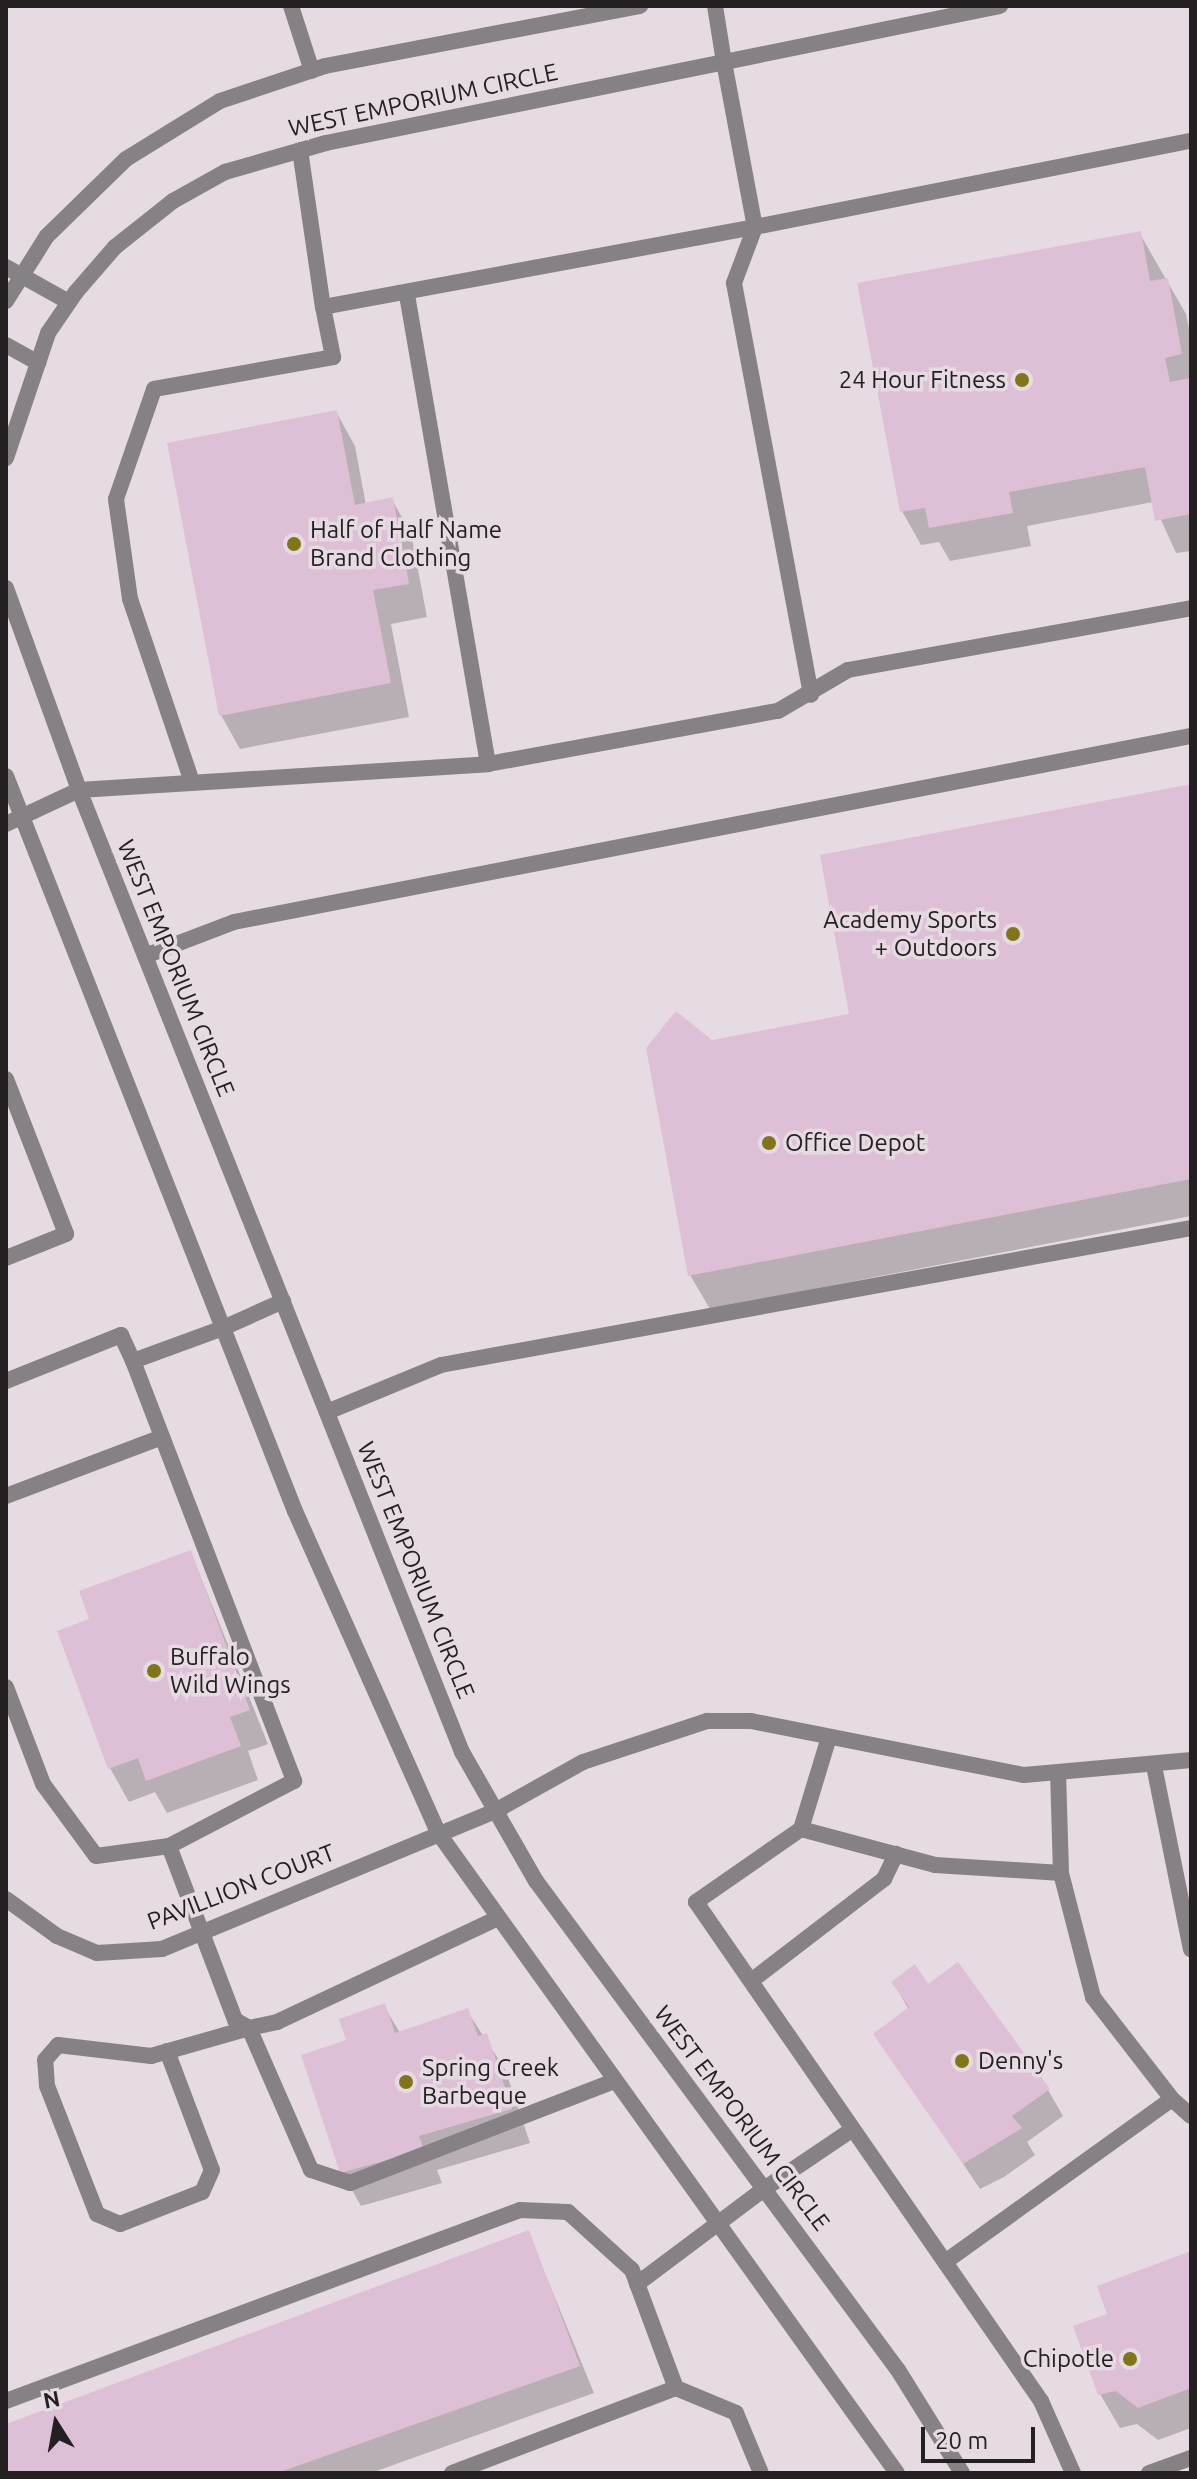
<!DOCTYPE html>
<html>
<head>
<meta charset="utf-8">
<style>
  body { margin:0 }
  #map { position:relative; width:1197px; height:2479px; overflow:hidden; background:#e6dbe3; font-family:Ubuntu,sans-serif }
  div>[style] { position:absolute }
  .shadow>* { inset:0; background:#0003 }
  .building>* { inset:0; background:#ddc0d5 }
  .service>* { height:16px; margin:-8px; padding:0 8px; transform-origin:8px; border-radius:8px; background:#868185 }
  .minor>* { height:16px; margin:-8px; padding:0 8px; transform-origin:8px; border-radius:8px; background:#868185 }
  .tertiary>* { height:16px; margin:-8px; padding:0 8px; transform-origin:8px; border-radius:8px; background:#868185 }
  .dots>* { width:22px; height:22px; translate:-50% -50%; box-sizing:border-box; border:4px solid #e6dbe3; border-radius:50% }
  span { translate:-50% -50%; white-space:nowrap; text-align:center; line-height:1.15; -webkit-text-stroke:7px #e6dbe3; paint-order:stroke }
  .street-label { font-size:24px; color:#242022 }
  .poi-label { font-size:24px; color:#242022 }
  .right { translate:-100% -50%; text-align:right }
  .left { translate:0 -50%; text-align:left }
  .frame { position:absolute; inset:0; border:8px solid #242022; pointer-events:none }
  .north { position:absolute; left:16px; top:2383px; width:80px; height:80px; -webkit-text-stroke:6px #e6dbe3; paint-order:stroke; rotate:349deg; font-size:22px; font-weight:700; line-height:32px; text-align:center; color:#242022 }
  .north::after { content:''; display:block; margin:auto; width:28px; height:36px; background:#242022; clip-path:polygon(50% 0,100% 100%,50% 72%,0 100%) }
  .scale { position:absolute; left:921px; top:2427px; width:114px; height:36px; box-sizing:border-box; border:4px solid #242022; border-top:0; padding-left:10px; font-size:24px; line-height:28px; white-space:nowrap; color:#242022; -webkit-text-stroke:6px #e6dbe3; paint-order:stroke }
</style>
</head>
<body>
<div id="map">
  <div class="shadow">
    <i style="clip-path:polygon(1140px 234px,1186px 314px,1191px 338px,1191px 551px,1176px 553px,1153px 502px,1027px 526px,1031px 546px,950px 561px,939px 542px,921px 545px,902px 511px)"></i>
    <i style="clip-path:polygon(336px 412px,355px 446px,366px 505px,392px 500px,411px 533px,427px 617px,391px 624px,409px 717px,240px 749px,221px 715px)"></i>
    <i style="clip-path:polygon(1191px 786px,1191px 1216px,710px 1309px,690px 1275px,711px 1042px,852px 1016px)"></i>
    <i style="clip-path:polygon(191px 1553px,268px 1744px,248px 1751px,258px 1780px,167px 1813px,155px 1792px,129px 1802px,110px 1768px,92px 1621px)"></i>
    <i style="clip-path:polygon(893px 1982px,928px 1987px,1048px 2090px,1063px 2116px,1027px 2142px,1035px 2155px,1004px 2177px,980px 2189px,876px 2034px,909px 2010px)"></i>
    <i style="clip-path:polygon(384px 2006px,400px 2033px,467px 2011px,505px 2069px,530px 2143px,437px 2170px,442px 2183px,361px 2206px,342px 2172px,349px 2042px)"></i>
    <i style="clip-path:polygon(528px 2232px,594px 2393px,371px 2473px,6px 2473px,6px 2426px)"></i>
    <i style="clip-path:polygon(1191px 2253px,1191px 2428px,1158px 2440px,1137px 2424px,1120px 2428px,1100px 2394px,1110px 2315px)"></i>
  </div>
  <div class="building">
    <i style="clip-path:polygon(1141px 231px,1150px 281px,1168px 278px,1182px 354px,1165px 358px,1170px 382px,1191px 378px,1191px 514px,1155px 521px,1145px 467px,1009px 492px,1013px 513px,929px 528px,925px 508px,900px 512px,857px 283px)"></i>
    <i style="clip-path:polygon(337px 410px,355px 505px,393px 497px,409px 584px,373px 590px,391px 683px,219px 716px,167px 443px)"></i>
    <i style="clip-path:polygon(1191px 784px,1191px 1179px,688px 1276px,646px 1048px,676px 1011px,712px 1040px,849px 1014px,820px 855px)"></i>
    <i style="clip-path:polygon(191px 1550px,250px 1710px,230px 1717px,241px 1746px,146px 1781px,138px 1758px,108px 1769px,57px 1631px,89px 1619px,79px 1591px)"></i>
    <i style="clip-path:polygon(958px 1962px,1050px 2089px,1012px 2116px,1022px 2128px,963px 2164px,873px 2034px,909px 2007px,891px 1982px,915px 1964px,928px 1984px)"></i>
    <i style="clip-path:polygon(385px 2003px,395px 2033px,468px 2008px,478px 2036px,487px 2033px,512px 2109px,419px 2136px,424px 2150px,340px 2173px,301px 2055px,346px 2040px,339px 2019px)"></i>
    <i style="clip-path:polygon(529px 2230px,580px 2366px,277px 2473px,6px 2473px,6px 2424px)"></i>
    <i style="clip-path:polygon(1191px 2251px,1191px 2388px,1138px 2408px,1116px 2391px,1098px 2395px,1073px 2326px,1107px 2314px,1097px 2286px)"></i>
  </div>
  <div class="service">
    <i style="left:291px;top:6px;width:68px;rotate:72.1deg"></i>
    <i style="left:724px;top:62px;width:168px;rotate:79.4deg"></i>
    <i style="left:755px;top:227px;width:444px;rotate:-11.2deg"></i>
    <i style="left:300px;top:150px;width:159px;rotate:81.7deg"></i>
    <i style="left:323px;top:307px;width:439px;rotate:-10.5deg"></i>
    <i style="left:755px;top:227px;width:60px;rotate:110.6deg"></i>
    <i style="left:734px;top:283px;width:419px;rotate:79.4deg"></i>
    <i style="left:488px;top:764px;width:295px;rotate:-10.4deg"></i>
    <i style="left:778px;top:711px;width:81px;rotate:-30.4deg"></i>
    <i style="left:848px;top:670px;width:349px;rotate:-10.2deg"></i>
    <i style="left:192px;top:782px;width:193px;rotate:-108.7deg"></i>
    <i style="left:130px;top:599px;width:101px;rotate:-98deg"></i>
    <i style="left:116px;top:499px;width:116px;rotate:-70.9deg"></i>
    <i style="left:154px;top:389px;width:182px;rotate:-10.1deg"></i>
    <i style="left:333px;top:357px;width:51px;rotate:-101.3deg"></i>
    <i style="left:79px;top:790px;width:410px;rotate:-3.6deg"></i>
    <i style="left:488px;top:764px;width:478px;rotate:-99.8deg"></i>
    <i style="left:145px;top:956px;width:95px;rotate:-20.9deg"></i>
    <i style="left:234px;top:922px;width:975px;rotate:-11deg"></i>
    <i style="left:6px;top:1079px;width:166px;rotate:68.8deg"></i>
    <i style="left:66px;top:1234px;width:65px;rotate:158.2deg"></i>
    <i style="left:133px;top:1361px;width:450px;rotate:69deg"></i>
    <i style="left:294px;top:1781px;width:141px;rotate:152.5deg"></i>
    <i style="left:6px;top:1381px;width:124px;rotate:-21.8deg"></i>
    <i style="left:121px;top:1335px;width:29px;rotate:65deg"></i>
    <i style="left:133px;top:1361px;width:96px;rotate:-20.1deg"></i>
    <i style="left:327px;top:1412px;width:123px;rotate:-22.4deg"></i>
    <i style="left:441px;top:1365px;width:762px;rotate:-10.35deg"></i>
    <i style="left:6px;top:1496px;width:167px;rotate:-20.7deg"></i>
    <i style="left:6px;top:1687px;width:104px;rotate:69.1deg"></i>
    <i style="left:43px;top:1784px;width:89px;rotate:53.6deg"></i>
    <i style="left:96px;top:1856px;width:74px;rotate:-7.8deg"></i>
    <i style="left:169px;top:1846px;width:186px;rotate:69.2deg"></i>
    <i style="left:235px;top:2020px;width:16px;rotate:30deg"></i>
    <i style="left:249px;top:2028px;width:29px;rotate:-12deg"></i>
    <i style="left:277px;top:2022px;width:242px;rotate:-25.2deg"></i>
    <i style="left:829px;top:1737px;width:96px;rotate:106.9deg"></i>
    <i style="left:801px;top:1829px;width:128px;rotate:145.2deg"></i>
    <i style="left:696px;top:1902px;width:607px;rotate:55.34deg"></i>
    <i style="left:1041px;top:2401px;width:79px;rotate:66deg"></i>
    <i style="left:1154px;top:1766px;width:187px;rotate:78.6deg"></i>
    <i style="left:497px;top:1810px;width:98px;rotate:-29.2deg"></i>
    <i style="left:583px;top:1762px;width:131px;rotate:-18.3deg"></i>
    <i style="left:707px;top:1721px;width:44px"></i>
    <i style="left:751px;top:1721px;width:278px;rotate:11.2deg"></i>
    <i style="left:1024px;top:1775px;width:168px;rotate:-5.1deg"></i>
    <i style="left:801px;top:1829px;width:139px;rotate:15deg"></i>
    <i style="left:935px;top:1865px;width:126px;rotate:3.6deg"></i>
    <i style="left:1061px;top:1873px;width:101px;rotate:-91.7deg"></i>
    <i style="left:751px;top:1981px;width:168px;rotate:-37.5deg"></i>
    <i style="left:884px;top:1879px;width:28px;rotate:-64deg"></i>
    <i style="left:167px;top:2051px;width:127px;rotate:69.3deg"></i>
    <i style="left:212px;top:2170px;width:24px;rotate:114deg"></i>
    <i style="left:202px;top:2192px;width:88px;rotate:158.7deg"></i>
    <i style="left:120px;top:2224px;width:25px;rotate:-157deg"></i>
    <i style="left:97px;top:2214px;width:137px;rotate:-111.3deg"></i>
    <i style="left:47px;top:2086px;width:26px;rotate:-94deg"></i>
    <i style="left:45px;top:2060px;width:20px;rotate:-49deg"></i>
    <i style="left:58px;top:2045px;width:94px;rotate:6.7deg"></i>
    <i style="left:151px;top:2056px;width:102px;rotate:-15.9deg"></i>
    <i style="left:249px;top:2028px;width:155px;rotate:66.4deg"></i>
    <i style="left:311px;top:2170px;width:41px;rotate:18.4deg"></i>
    <i style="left:350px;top:2183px;width:284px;rotate:-21.1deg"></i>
    <i style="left:1172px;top:2099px;width:25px;rotate:42deg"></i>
    <i style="left:764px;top:2189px;width:107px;rotate:-34deg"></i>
    <i style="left:945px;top:2262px;width:279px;rotate:-35.7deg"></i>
    <i style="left:1172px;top:2099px;width:129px;rotate:-127.8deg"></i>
    <i style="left:1093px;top:1997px;width:128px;rotate:-104.5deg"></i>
    <i style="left:637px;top:2284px;width:104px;rotate:-36.8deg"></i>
    <i style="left:6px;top:2401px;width:548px;rotate:-20.38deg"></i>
    <i style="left:520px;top:2210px;width:48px;rotate:2.4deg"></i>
    <i style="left:568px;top:2212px;width:86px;rotate:42.2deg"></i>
    <i style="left:632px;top:2270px;width:126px;rotate:69.6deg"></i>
    <i style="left:452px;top:2473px;width:240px;rotate:-20.8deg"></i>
    <i style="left:676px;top:2388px;width:65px;rotate:22.6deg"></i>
    <i style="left:736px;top:2413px;width:65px;rotate:67.4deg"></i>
    <i style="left:1149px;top:2473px;width:45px;rotate:-19.7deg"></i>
  </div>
  <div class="minor">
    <i style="left:6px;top:824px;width:81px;rotate:-25deg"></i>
    <i style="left:6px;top:1899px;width:63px;rotate:36deg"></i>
    <i style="left:57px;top:1936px;width:43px;rotate:23deg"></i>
    <i style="left:97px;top:1953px;width:65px;rotate:-3.5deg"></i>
    <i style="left:162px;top:1949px;width:363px;rotate:-22.5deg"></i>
  </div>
  <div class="tertiary">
    <i style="left:715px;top:6px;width:57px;rotate:80.9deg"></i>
    <i style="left:6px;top:267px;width:72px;rotate:29.1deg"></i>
    <i style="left:6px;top:301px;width:77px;rotate:-57.8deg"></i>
    <i style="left:47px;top:236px;width:110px;rotate:-44.3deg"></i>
    <i style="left:126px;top:159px;width:110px;rotate:-31.7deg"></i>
    <i style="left:220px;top:101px;width:111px;rotate:-18.4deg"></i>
    <i style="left:325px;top:66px;width:321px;rotate:-10.8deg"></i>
    <i style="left:6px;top:345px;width:37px;rotate:29deg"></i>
    <i style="left:6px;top:458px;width:132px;rotate:-71.4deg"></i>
    <i style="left:48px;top:333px;width:50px;rotate:-55.7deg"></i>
    <i style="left:76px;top:292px;width:60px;rotate:-49.1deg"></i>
    <i style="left:115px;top:247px;width:74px;rotate:-38.4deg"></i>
    <i style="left:173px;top:201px;width:60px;rotate:-29.1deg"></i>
    <i style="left:225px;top:172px;width:105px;rotate:-16deg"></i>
    <i style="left:326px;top:143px;width:688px;rotate:-11.49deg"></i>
    <i style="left:6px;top:588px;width:215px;rotate:70.1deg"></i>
    <i style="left:79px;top:790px;width:1035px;rotate:68.29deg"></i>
    <i style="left:462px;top:1752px;width:149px;rotate:60.2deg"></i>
    <i style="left:536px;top:1881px;width:608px;rotate:53.49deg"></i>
    <i style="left:898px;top:2370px;width:121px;rotate:58.1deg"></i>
    <i style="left:6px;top:776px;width:790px;rotate:68.54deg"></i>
    <i style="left:295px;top:1511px;width:354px;rotate:66deg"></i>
    <i style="left:439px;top:1834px;width:786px;rotate:54.37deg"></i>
    <i style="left:223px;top:1328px;width:66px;rotate:-24.2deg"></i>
    <i style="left:720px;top:2222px;width:55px;rotate:-36.9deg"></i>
  </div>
  <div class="dots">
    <i style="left:1022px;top:380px;background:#807619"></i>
    <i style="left:294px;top:544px;background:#807619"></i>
    <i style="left:1013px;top:934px;background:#807619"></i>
    <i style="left:769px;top:1143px;background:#807619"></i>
    <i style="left:154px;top:1671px;background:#807619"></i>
    <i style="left:962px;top:2061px;background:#807619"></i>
    <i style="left:406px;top:2082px;background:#807619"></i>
    <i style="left:1130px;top:2359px;background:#807619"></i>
  </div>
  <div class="street-label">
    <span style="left:423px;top:100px;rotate:-12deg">WEST EMPORIUM CIRCLE</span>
    <span style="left:176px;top:968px;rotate:68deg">WEST EMPORIUM CIRCLE</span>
    <span style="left:416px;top:1570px;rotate:68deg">WEST EMPORIUM CIRCLE</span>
    <span style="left:241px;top:1887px;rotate:-21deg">PAVILLION COURT</span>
    <span style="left:742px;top:2118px;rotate:53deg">WEST EMPORIUM CIRCLE</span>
  </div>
  <div class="poi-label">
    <span class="right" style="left:1006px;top:380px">24 Hour Fitness</span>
    <span class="left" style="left:310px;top:544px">Half of Half Name<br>Brand Clothing</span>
    <span class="right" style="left:997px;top:934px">Academy Sports<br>+ Outdoors</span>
    <span class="left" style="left:785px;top:1143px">Office Depot</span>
    <span class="left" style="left:170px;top:1671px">Buffalo<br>Wild Wings</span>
    <span class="left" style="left:978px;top:2061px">Denny's</span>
    <span class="left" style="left:422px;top:2082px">Spring Creek<br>Barbeque</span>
    <span class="right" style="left:1114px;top:2359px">Chipotle</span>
  </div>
  <div class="frame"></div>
  <div class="north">N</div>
  <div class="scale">20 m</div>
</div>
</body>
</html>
